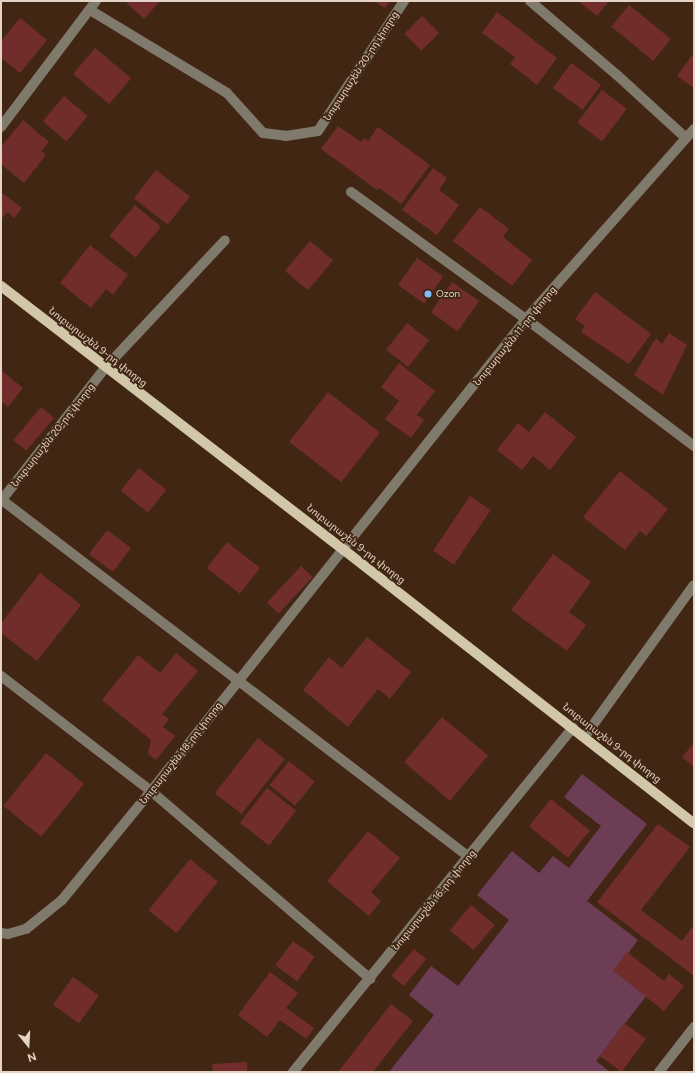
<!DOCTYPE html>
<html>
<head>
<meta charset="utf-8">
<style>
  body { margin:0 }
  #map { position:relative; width:695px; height:1073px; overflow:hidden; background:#412713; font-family:Figtree,"Noto Sans Armenian",sans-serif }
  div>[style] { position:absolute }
  .green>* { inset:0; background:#6c3d54 }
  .building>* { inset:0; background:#702d2b; transform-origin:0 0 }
  .minor>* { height:10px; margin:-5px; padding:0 5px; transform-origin:5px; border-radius:5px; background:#807a6c }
  .major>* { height:10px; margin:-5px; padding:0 5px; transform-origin:5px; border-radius:5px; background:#d2c7a9 }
  .dots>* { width:11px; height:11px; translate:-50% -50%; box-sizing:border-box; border:2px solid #412713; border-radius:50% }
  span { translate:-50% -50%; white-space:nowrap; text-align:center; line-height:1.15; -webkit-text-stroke:3.5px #412713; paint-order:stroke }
  .street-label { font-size:10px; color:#e4d3c7 }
  .poi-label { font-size:10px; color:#e4d3c7 }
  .left { translate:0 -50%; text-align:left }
  .frame { position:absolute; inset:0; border:2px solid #e4d3c7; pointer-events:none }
  .north { position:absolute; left:8px; top:1025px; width:40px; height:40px; -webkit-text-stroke:3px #412713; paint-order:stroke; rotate:162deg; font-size:11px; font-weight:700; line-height:16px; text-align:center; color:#e4d3c7 }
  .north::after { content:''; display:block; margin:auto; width:14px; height:18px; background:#e4d3c7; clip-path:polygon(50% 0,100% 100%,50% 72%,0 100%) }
</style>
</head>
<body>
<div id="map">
  <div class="green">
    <i style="clip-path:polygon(582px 774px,647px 824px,587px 901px,638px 940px,615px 971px,647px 995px,596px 1061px,610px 1072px,389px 1072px,434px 1015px,409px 995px,431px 966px,458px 986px,509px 920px,477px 895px,512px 851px,539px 873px,553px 856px,569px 868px,601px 826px,564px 797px)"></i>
  </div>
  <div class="building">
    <i style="clip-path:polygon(125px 1px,160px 1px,144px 19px)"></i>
    <i style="clip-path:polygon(374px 1px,390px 1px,385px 8px)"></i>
    <i style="clip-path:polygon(578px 1px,609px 1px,597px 16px)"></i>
    <i style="left:629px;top:5px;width:54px;height:28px;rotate:39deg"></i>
    <i style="clip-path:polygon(497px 12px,557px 58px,537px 85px,510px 64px,515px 57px,482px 33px)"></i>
    <i style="left:422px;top:16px;width:24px;height:25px;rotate:45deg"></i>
    <i style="clip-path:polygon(20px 18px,47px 40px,20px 73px,1px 58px,1px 41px)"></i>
    <i style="left:95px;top:48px;width:47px;height:34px;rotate:40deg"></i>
    <i style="clip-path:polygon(694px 53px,694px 88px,677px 76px)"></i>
    <i style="left:571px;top:63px;width:37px;height:31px;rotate:36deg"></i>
    <i style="left:602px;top:90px;width:31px;height:41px;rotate:37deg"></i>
    <i style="left:64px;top:96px;width:31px;height:33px;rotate:40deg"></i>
    <i style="clip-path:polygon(23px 120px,49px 142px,41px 151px,46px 155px,24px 183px,1px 164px,1px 147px)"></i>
    <i style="clip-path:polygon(338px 126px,361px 142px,364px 138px,368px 141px,378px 127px,430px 165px,401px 204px,379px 188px,377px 190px,321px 149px)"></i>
    <i style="clip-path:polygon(433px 168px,447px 178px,439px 190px,459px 205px,437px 235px,402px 210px)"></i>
    <i style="left:156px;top:170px;width:43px;height:36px;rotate:38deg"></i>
    <i style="clip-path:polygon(1px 192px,22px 208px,14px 218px,7px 212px,1px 220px)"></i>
    <i style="left:135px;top:205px;width:34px;height:40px;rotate:40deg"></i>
    <i style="clip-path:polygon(480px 207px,509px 229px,503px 237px,532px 260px,512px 286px,453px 241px)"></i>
    <i style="left:310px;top:241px;width:30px;height:39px;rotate:40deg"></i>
    <i style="clip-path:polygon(90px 245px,128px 275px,113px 295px,106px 289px,91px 308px,60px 283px)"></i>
    <i style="left:417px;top:258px;width:32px;height:33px;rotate:35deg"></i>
    <i style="left:452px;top:282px;width:33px;height:37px;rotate:35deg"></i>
    <i style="clip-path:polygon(595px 292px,651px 334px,629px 364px,581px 332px,585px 326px,575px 319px)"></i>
    <i style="left:407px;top:323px;width:28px;height:34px;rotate:38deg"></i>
    <i style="clip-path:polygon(669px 333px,687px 345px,663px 395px,634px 375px,656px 338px,662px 344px)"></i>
    <i style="clip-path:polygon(399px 363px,435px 391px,417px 415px,424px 420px,411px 438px,385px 419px,399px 401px,381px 387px)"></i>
    <i style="clip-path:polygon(1px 370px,23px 388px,8px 407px,1px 401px)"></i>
    <i style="left:328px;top:392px;width:66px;height:63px;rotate:38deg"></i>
    <i style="left:41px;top:407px;width:17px;height:43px;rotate:40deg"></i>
    <i style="clip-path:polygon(545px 412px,576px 437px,550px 470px,533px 456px,522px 470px,497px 450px,518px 423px,529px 432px)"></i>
    <i style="left:139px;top:468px;width:35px;height:29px;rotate:39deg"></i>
    <i style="clip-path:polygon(620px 471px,668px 509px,646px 536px,640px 531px,625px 550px,583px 517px)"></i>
    <i style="left:470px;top:496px;width:25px;height:66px;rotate:34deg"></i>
    <i style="left:107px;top:530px;width:30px;height:30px;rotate:37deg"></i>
    <i style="left:227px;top:542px;width:42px;height:33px;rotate:38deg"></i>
    <i style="clip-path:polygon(553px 554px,591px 582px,569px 612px,586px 625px,567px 651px,511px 610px)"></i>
    <i style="left:301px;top:566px;width:16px;height:50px;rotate:43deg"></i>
    <i style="clip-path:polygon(40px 573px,81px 605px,37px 661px,1px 633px,1px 623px)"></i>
    <i style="clip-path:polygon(367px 637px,411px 672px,390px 699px,378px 689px,348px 727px,303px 690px,329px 657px,342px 668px)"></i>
    <i style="clip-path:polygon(176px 653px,198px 671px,162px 714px,169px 719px,163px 727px,175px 736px,156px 760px,148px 754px,151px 740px,102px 700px,138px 655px,160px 673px)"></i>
    <i style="left:442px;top:717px;width:60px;height:59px;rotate:40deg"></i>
    <i style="left:258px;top:738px;width:34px;height:70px;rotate:38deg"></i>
    <i style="clip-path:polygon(694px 743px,694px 767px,682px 757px)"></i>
    <i style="left:46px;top:753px;width:49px;height:68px;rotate:39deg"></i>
    <i style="left:289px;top:761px;width:33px;height:31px;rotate:39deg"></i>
    <i style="left:267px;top:788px;width:37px;height:44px;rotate:38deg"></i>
    <i style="left:551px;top:799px;width:50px;height:35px;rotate:39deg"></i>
    <i style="clip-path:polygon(658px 824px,690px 847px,641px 910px,682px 941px,694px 925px,694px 976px,597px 902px)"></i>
    <i style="clip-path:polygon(368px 831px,400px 858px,371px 892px,381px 901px,369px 916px,327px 881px)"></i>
    <i style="left:190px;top:859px;width:36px;height:66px;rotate:39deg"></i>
    <i style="left:471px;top:905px;width:31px;height:33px;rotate:40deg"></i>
    <i style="left:293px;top:941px;width:27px;height:30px;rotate:36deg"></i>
    <i style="left:414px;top:949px;width:16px;height:35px;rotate:40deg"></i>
    <i style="clip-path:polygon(627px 952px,664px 981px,669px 974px,684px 986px,664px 1011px,613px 971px)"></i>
    <i style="clip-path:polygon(270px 972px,298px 993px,286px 1008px,314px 1028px,306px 1039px,280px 1020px,267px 1037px,238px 1015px)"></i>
    <i style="left:73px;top:977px;width:32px;height:34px;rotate:36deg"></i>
    <i style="clip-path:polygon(391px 1004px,413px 1021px,373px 1072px,338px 1072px)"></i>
    <i style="left:624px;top:1023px;width:27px;height:41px;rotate:36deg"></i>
    <i style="clip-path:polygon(247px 1062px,247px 1072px,213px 1072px,212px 1064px)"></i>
  </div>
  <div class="minor">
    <i style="left:530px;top:1px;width:114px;rotate:40.4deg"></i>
    <i style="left:617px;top:75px;width:93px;rotate:42.4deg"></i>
    <i style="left:90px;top:10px;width:160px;rotate:31.2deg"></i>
    <i style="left:227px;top:93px;width:54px;rotate:48deg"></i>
    <i style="left:263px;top:133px;width:23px;rotate:7deg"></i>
    <i style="left:286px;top:136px;width:32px;rotate:-9deg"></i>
    <i style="left:318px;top:131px;width:156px;rotate:-56.5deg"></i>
    <i style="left:1px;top:127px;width:158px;rotate:-53deg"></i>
    <i style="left:351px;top:192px;width:216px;rotate:36deg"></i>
    <i style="left:526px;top:319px;width:211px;rotate:37.1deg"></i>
    <i style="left:2px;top:500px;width:588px;rotate:37.4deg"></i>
    <i style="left:1px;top:501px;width:169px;rotate:-52deg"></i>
    <i style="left:105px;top:368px;width:175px;rotate:-46.8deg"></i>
    <i style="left:1px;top:676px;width:189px;rotate:37.5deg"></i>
    <i style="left:151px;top:791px;width:289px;rotate:40.6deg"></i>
    <i style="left:585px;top:736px;width:186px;rotate:-54.2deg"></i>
    <i style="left:1px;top:933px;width:7px;rotate:8deg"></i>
    <i style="left:8px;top:934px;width:19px;rotate:-16deg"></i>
    <i style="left:26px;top:929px;width:46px;rotate:-38.9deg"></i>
    <i style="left:62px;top:900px;width:141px;rotate:-50.8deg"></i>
    <i style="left:151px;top:791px;width:603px;rotate:-51.53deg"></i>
    <i style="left:526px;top:319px;width:254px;rotate:-48.5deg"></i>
    <i style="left:293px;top:1072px;width:444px;rotate:-50.9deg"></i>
    <i style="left:659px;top:1072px;width:57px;rotate:-52.1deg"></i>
  </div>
  <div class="major">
    <i style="left:1px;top:286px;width:433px;rotate:37.6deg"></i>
    <i style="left:344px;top:550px;width:444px;rotate:38deg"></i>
  </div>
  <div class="dots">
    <i style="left:428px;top:294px;background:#82bcfa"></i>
  </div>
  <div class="street-label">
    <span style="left:361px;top:66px;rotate:-57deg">Նուբարաշեն 20-րդ փողոց</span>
    <span style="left:515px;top:336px;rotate:-51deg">Նուբարաշեն 11-րդ փողոց</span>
    <span style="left:98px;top:347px;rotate:38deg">Նուբարաշեն 9-րդ փողոց</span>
    <span style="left:53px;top:435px;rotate:-52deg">Նուբարաշեն 20-րդ փողոց</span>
    <span style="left:356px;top:544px;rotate:38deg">Նուբարաշեն 9-րդ փողոց</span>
    <span style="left:612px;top:743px;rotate:38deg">Նուբարաշեն 9-րդ փողոց</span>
    <span style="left:181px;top:753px;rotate:-52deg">Նուբարաշեն 18-րդ փողոց</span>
    <span style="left:434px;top:900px;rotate:-51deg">Նուբարաշեն 16-րդ փողոց</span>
  </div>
  <div class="poi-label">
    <span class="left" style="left:436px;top:294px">Ozon</span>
  </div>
  <div class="frame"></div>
  <div class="north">N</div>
</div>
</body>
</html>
